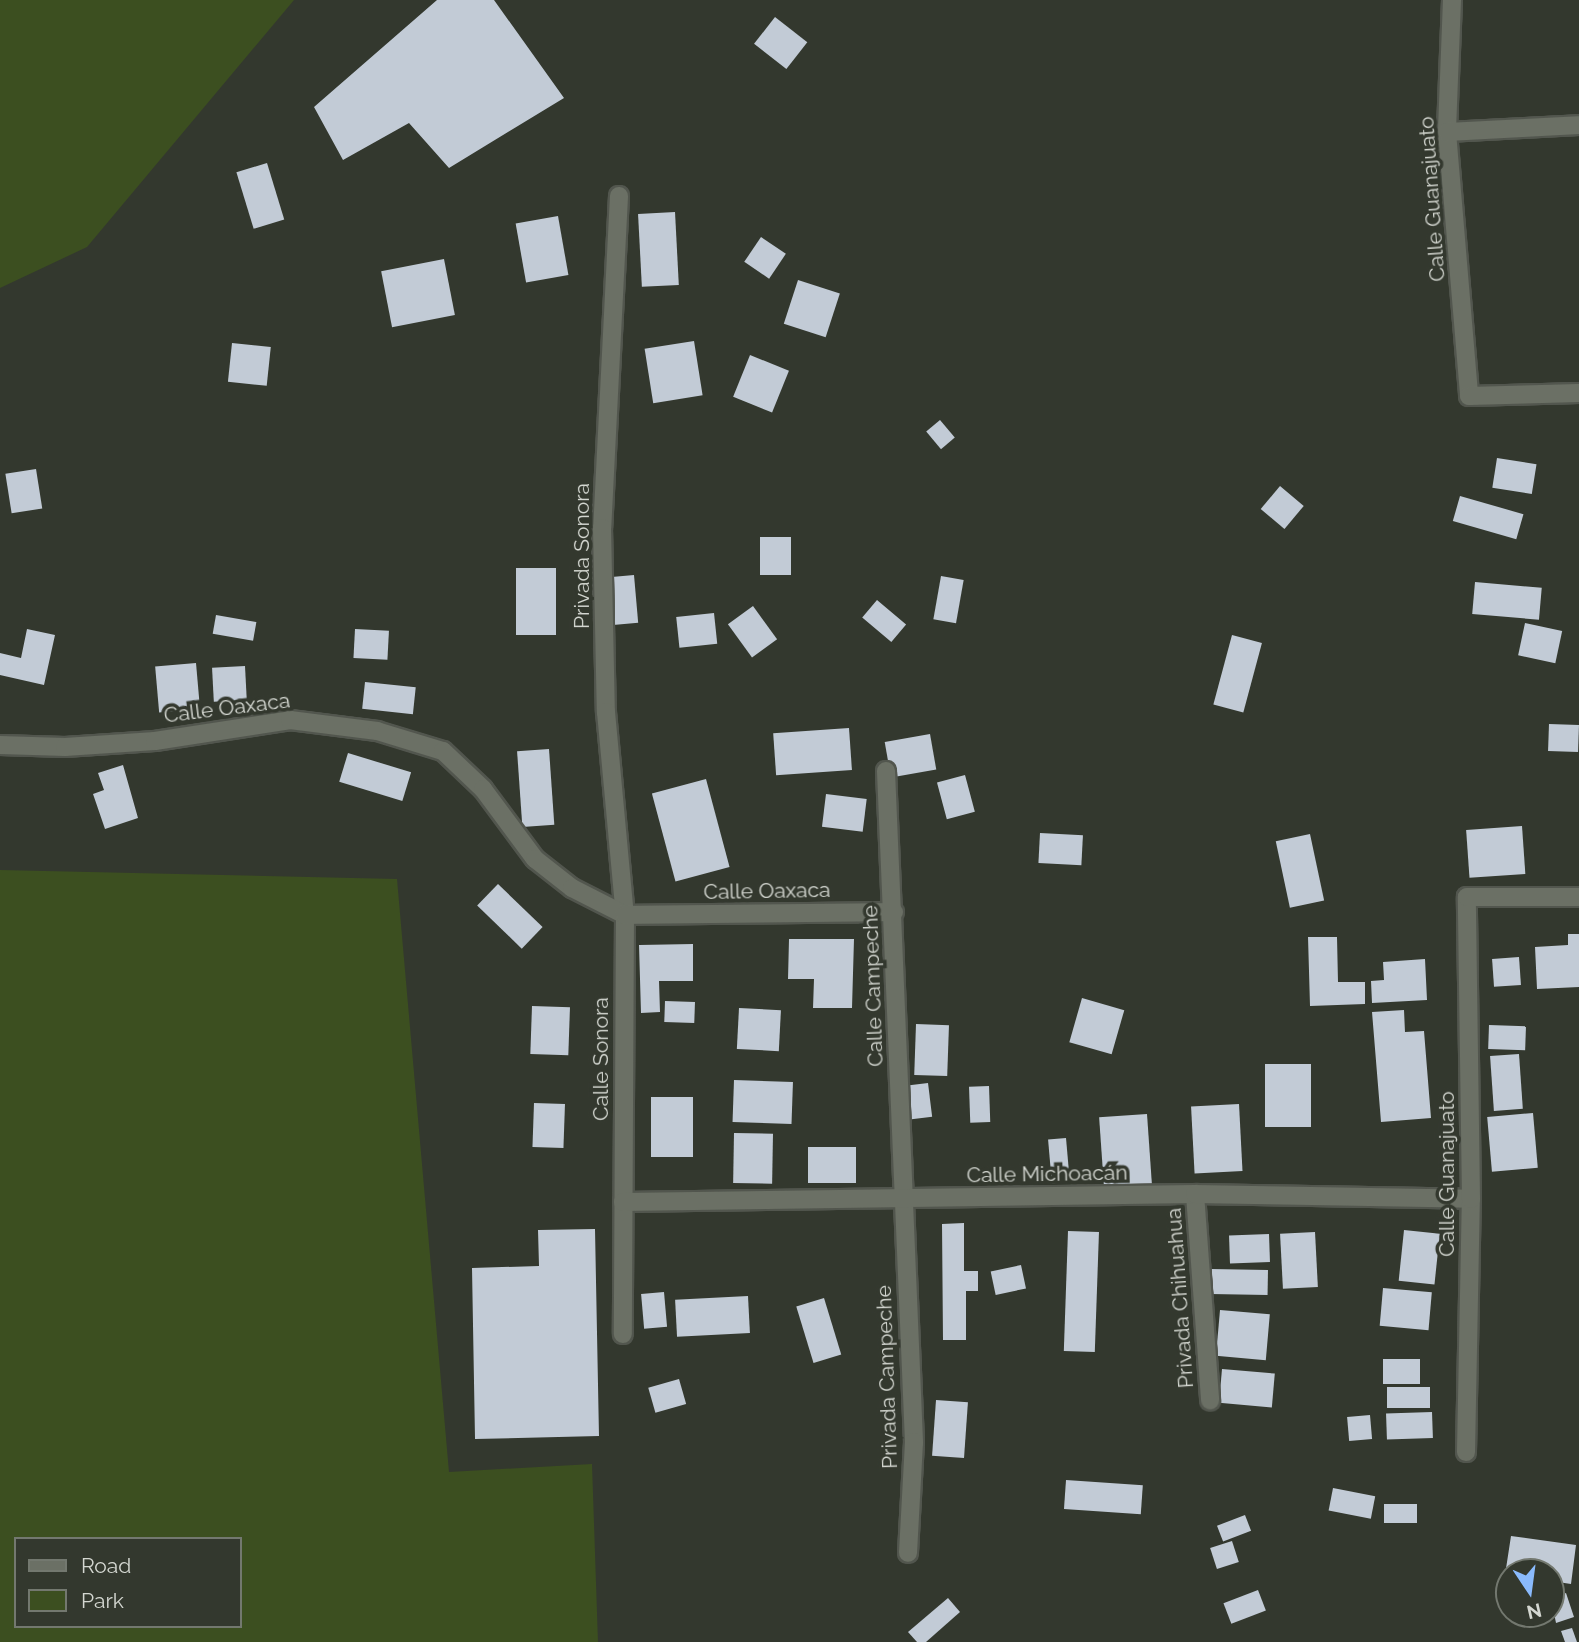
<!DOCTYPE html>
<html>
<head>
<meta charset="utf-8">
<style>
  body { margin:0 }
  #map { position:relative; width:1579px; height:1642px; overflow:hidden; background:#33382e; font-family:Raleway,sans-serif }
  div>[style] { position:absolute }
  .green>* { inset:0; background:#3c4f20 }
  .building>* { inset:0; background:#c2cbd6; transform-origin:0 0 }
  .roads { filter:drop-shadow(2px 0 #52564e) drop-shadow(-2px 0 #52564e) drop-shadow(0 2px #52564e) drop-shadow(0 -2px #52564e) }
  .minor>* { height:18px; margin:-9px; padding:0 9px; transform-origin:9px; border-radius:9px; background:#6b7065 }
  span { translate:-50% -50%; white-space:nowrap; text-align:center; line-height:1.15; -webkit-text-stroke:7px #33382e; paint-order:stroke }
  .street-label { font-size:21px; color:#d4d7d1 }
  .legend { position:absolute; left:14px; top:1537px; width:228px; height:91px; box-sizing:border-box; background:#33382e; border:2px solid #73786f; margin:0; padding:9px 12px; list-style:none; font-size:21px; color:#d4d7d1 }
  .legend li { display:flex; align-items:center; gap:14px; height:35px }
  .legend b { width:35px; border:2px solid #73786f }
  .north { position:absolute; left:1495px; top:1558px; width:70px; height:70px; box-sizing:border-box; background:#33382e; border:2px solid #73786f; border-radius:50%; rotate:167deg; font-size:19px; font-weight:700; line-height:28px; text-align:center; color:#d4d7d1 }
  .north::after { content:''; display:block; margin:auto; width:24px; height:32px; background:#8abafc; clip-path:polygon(50% 0,100% 100%,50% 72%,0 100%) }
</style>
</head>
<body>
<div id="map">
  <div class="green">
    <i style="clip-path:polygon(0 0,294px 0,87px 247px,0 288px)"></i>
    <i style="clip-path:polygon(evenodd,0 870px,397px 879px,449px 1472px,592px 1464px,598px 1642px,0 1642px,0 870px,16px 1539px,240px 1539px,240px 1626px,16px 1626px,16px 1539px)"></i>
  </div>
  <div class="building">
    <i style="clip-path:polygon(437px 0,494px 0,564px 98px,449px 168px,409px 123px,343px 160px,314px 107px)"></i>
    <i style="left:775px;top:17px;width:41px;height:34px;rotate:38deg"></i>
    <i style="left:267px;top:163px;width:59px;height:32px;rotate:73deg"></i>
    <i style="left:675px;top:212px;width:73px;height:37px;rotate:87deg"></i>
    <i style="left:558px;top:216px;width:60px;height:43px;rotate:80deg"></i>
    <i style="left:761px;top:237px;width:30px;height:30px;rotate:34deg"></i>
    <i style="left:444px;top:259px;width:57px;height:64px;rotate:79deg"></i>
    <i style="left:798px;top:280px;width:44px;height:46px;rotate:18deg"></i>
    <i style="left:694px;top:341px;width:55px;height:50px;rotate:81deg"></i>
    <i style="left:232px;top:343px;width:39px;height:39px;rotate:6deg"></i>
    <i style="left:750px;top:355px;width:42px;height:45px;rotate:22deg"></i>
    <i style="left:940px;top:420px;width:23px;height:18px;rotate:50deg"></i>
    <i style="left:1497px;top:458px;width:40px;height:30px;rotate:9deg"></i>
    <i style="left:36px;top:469px;width:40px;height:31px;rotate:81deg"></i>
    <i style="left:1280px;top:486px;width:31px;height:30px;rotate:40deg"></i>
    <i style="left:1460px;top:496px;width:66px;height:26px;rotate:16deg"></i>
    <i style="left:760px;top:537px;width:31px;height:38px"></i>
    <i style="left:556px;top:568px;width:67px;height:40px;rotate:90deg"></i>
    <i style="left:634px;top:575px;width:48px;height:28px;rotate:85deg"></i>
    <i style="left:941px;top:576px;width:23px;height:44px;rotate:10deg"></i>
    <i style="left:1475px;top:582px;width:67px;height:32px;rotate:5deg"></i>
    <i style="left:877px;top:600px;width:38px;height:23px;rotate:40deg"></i>
    <i style="left:753px;top:606px;width:41px;height:31px;rotate:54deg"></i>
    <i style="left:714px;top:613px;width:31px;height:38px;rotate:84deg"></i>
    <i style="left:216px;top:615px;width:41px;height:19px;rotate:10deg"></i>
    <i style="left:1525px;top:623px;width:38px;height:33px;rotate:12deg"></i>
    <i style="clip-path:polygon(27px 629px,55px 635px,44px 685px,0 675px,0 653px,21px 658px)"></i>
    <i style="left:355px;top:629px;width:34px;height:29px;rotate:3deg"></i>
    <i style="left:1232px;top:635px;width:31px;height:72px;rotate:15deg"></i>
    <i style="left:196px;top:663px;width:46px;height:41px;rotate:85deg"></i>
    <i style="left:245px;top:666px;width:34px;height:33px;rotate:87deg"></i>
    <i style="left:365px;top:682px;width:51px;height:27px;rotate:6deg"></i>
    <i style="left:1549px;top:724px;width:30px;height:27px;rotate:2deg"></i>
    <i style="left:849px;top:728px;width:42px;height:76px;rotate:86deg"></i>
    <i style="left:930px;top:734px;width:36px;height:46px;rotate:80deg"></i>
    <i style="left:549px;top:749px;width:76px;height:32px;rotate:86deg"></i>
    <i style="left:348px;top:753px;width:66px;height:30px;rotate:17deg"></i>
    <i style="clip-path:polygon(123px 765px,138px 818px,105px 829px,93px 794px,104px 790px,98px 773px)"></i>
    <i style="left:965px;top:775px;width:38px;height:29px;rotate:75deg"></i>
    <i style="left:706px;top:779px;width:91px;height:56px;rotate:75deg"></i>
    <i style="left:826px;top:794px;width:41px;height:33px;rotate:7deg"></i>
    <i style="left:1522px;top:826px;width:48px;height:56px;rotate:86deg"></i>
    <i style="left:1040px;top:833px;width:43px;height:30px;rotate:3deg"></i>
    <i style="left:1310px;top:834px;width:68px;height:35px;rotate:78deg"></i>
    <i style="left:498px;top:884px;width:62px;height:30px;rotate:44deg"></i>
    <i style="clip-path:polygon(1568px 934px,1579px 934px,1579px 987px,1537px 989px,1535px 947px,1568px 945px)"></i>
    <i style="clip-path:polygon(1308px 937px,1337px 937px,1338px 982px,1365px 982px,1365px 1004px,1310px 1006px)"></i>
    <i style="clip-path:polygon(789px 939px,854px 939px,852px 1008px,813px 1008px,814px 979px,788px 979px)"></i>
    <i style="clip-path:polygon(693px 944px,693px 981px,659px 981px,660px 1012px,641px 1013px,639px 945px)"></i>
    <i style="left:1519px;top:957px;width:28px;height:27px;rotate:86deg"></i>
    <i style="clip-path:polygon(1425px 959px,1427px 1000px,1372px 1003px,1371px 981px,1384px 980px,1383px 962px)"></i>
    <i style="left:1082px;top:998px;width:44px;height:46px;rotate:16deg"></i>
    <i style="left:665px;top:1001px;width:30px;height:21px;rotate:2deg"></i>
    <i style="left:532px;top:1006px;width:38px;height:48px;rotate:2deg"></i>
    <i style="left:739px;top:1008px;width:42px;height:41px;rotate:3deg"></i>
    <i style="clip-path:polygon(1404px 1010px,1405px 1032px,1424px 1031px,1431px 1118px,1381px 1122px,1372px 1012px)"></i>
    <i style="left:916px;top:1024px;width:33px;height:51px;rotate:2deg"></i>
    <i style="left:1489px;top:1025px;width:37px;height:24px;rotate:2deg"></i>
    <i style="left:1519px;top:1054px;width:55px;height:29px;rotate:86deg"></i>
    <i style="left:1265px;top:1064px;width:46px;height:63px"></i>
    <i style="left:734px;top:1080px;width:59px;height:42px;rotate:2deg"></i>
    <i style="left:928px;top:1083px;width:34px;height:29px;rotate:83deg"></i>
    <i style="left:989px;top:1086px;width:36px;height:20px;rotate:88deg"></i>
    <i style="left:651px;top:1097px;width:42px;height:60px"></i>
    <i style="left:534px;top:1103px;width:31px;height:44px;rotate:2deg"></i>
    <i style="left:1239px;top:1104px;width:67px;height:48px;rotate:87deg"></i>
    <i style="left:1533px;top:1113px;width:55px;height:46px;rotate:85deg"></i>
    <i style="left:1147px;top:1114px;width:73px;height:48px;rotate:86deg"></i>
    <i style="left:734px;top:1133px;width:39px;height:50px;rotate:1deg"></i>
    <i style="left:1066px;top:1138px;width:44px;height:18px;rotate:85deg"></i>
    <i style="left:856px;top:1147px;width:36px;height:48px;rotate:90deg"></i>
    <i style="clip-path:polygon(964px 1223px,964px 1271px,978px 1271px,978px 1291px,966px 1291px,966px 1340px,943px 1340px,942px 1224px)"></i>
    <i style="clip-path:polygon(595px 1229px,599px 1436px,475px 1439px,472px 1268px,539px 1266px,538px 1230px)"></i>
    <i style="left:1404px;top:1230px;width:36px;height:51px;rotate:6deg"></i>
    <i style="left:1068px;top:1231px;width:31px;height:120px;rotate:2deg"></i>
    <i style="left:1315px;top:1232px;width:55px;height:35px;rotate:87deg"></i>
    <i style="left:1269px;top:1234px;width:28px;height:40px;rotate:88deg"></i>
    <i style="left:1021px;top:1265px;width:24px;height:31px;rotate:78deg"></i>
    <i style="left:1211px;top:1269px;width:57px;height:25px;rotate:1deg"></i>
    <i style="left:1383px;top:1288px;width:49px;height:38px;rotate:5deg"></i>
    <i style="left:664px;top:1292px;width:35px;height:23px;rotate:85deg"></i>
    <i style="left:748px;top:1296px;width:37px;height:73px;rotate:87deg"></i>
    <i style="left:824px;top:1298px;width:59px;height:29px;rotate:73deg"></i>
    <i style="left:1220px;top:1310px;width:50px;height:46px;rotate:5deg"></i>
    <i style="left:1383px;top:1359px;width:37px;height:25px"></i>
    <i style="left:1222px;top:1369px;width:53px;height:34px;rotate:5deg"></i>
    <i style="left:679px;top:1379px;width:26px;height:32px;rotate:74deg"></i>
    <i style="left:1387px;top:1387px;width:43px;height:21px"></i>
    <i style="left:936px;top:1400px;width:32px;height:56px;rotate:4deg"></i>
    <i style="left:1432px;top:1412px;width:26px;height:46px;rotate:88deg"></i>
    <i style="left:1370px;top:1415px;width:24px;height:23px;rotate:85deg"></i>
    <i style="left:1066px;top:1480px;width:77px;height:29px;rotate:4deg"></i>
    <i style="left:1333px;top:1488px;width:43px;height:23px;rotate:11deg"></i>
    <i style="left:1384px;top:1504px;width:33px;height:19px"></i>
    <i style="left:1245px;top:1515px;width:17px;height:30px;rotate:69deg"></i>
    <i style="clip-path:polygon(1511px 1536px,1576px 1545px,1571px 1584px,1551px 1581px,1551px 1572px,1509px 1572px,1509px 1576px,1505px 1575px)"></i>
    <i style="left:1232px;top:1541px;width:22px;height:23px;rotate:72deg"></i>
    <i style="left:1258px;top:1590px;width:22px;height:37px;rotate:69deg"></i>
    <i style="clip-path:polygon(1566px 1593px,1574px 1617px,1556px 1623px,1551px 1598px)"></i>
    <i style="clip-path:polygon(948px 1598px,960px 1612px,926px 1642px,917px 1642px,908px 1632px)"></i>
    <i style="clip-path:polygon(1572px 1628px,1577px 1642px,1565px 1642px,1561px 1631px)"></i>
  </div>
  <div class="roads">
    <div class="minor">
      <i style="left:1452px;top:0;width:132px;rotate:92.2deg"></i>
      <i style="left:1447px;top:132px;width:265px;rotate:85.2deg"></i>
      <i style="left:1469px;top:396px;width:110px;rotate:-1.6deg"></i>
      <i style="left:1447px;top:132px;width:132px;rotate:-3deg"></i>
      <i style="left:619px;top:196px;width:332px;rotate:92.9deg"></i>
      <i style="left:602px;top:528px;width:184px;rotate:88.8deg"></i>
      <i style="left:606px;top:712px;width:204px;rotate:84.7deg"></i>
      <i style="left:625px;top:915px;width:419px;rotate:90.3deg"></i>
      <i style="left:0;top:745px;width:65px;rotate:1.8deg"></i>
      <i style="left:65px;top:747px;width:90px;rotate:-3.8deg"></i>
      <i style="left:155px;top:741px;width:137px;rotate:-8.8deg"></i>
      <i style="left:290px;top:720px;width:88px;rotate:7.2deg"></i>
      <i style="left:377px;top:731px;width:69px;rotate:16.9deg"></i>
      <i style="left:443px;top:751px;width:55px;rotate:43.5deg"></i>
      <i style="left:483px;top:789px;width:87px;rotate:53.4deg"></i>
      <i style="left:535px;top:859px;width:47px;rotate:38.1deg"></i>
      <i style="left:572px;top:888px;width:59px;rotate:27deg"></i>
      <i style="left:625px;top:915px;width:269px;rotate:-0.6deg"></i>
      <i style="left:886px;top:771px;width:672px;rotate:87.61deg"></i>
      <i style="left:914px;top:1442px;width:111px;rotate:93.1deg"></i>
      <i style="left:1195px;top:1194px;width:207px;rotate:85.8deg"></i>
      <i style="left:623px;top:1202px;width:572px;rotate:-0.8deg"></i>
      <i style="left:1195px;top:1194px;width:276px;rotate:1deg"></i>
      <i style="left:1466px;top:1452px;width:253px;rotate:-88.9deg"></i>
      <i style="left:1471px;top:1199px;width:302px;rotate:-90.8deg"></i>
      <i style="left:1467px;top:897px;width:112px"></i>
    </div>
  </div>
  <div class="street-label">
    <span style="left:1432px;top:199px;rotate:-94deg">Calle Guanajuato</span>
    <span style="left:582px;top:556px;rotate:-90deg">Privada Sonora</span>
    <span style="left:227px;top:708px;rotate:-7deg">Calle Oaxaca</span>
    <span style="left:767px;top:891px;rotate:-1deg">Calle Oaxaca</span>
    <span style="left:873px;top:986px;rotate:-92deg">Calle Campeche</span>
    <span style="left:601px;top:1059px;rotate:-90deg">Calle Sonora</span>
    <span style="left:1047px;top:1174px;rotate:-1deg">Calle Michoacán</span>
    <span style="left:1447px;top:1174px;rotate:-90deg">Calle Guanajuato</span>
    <span style="left:1180px;top:1298px;rotate:-94deg">Privada Chihuahua</span>
    <span style="left:887px;top:1377px;rotate:-92deg">Privada Campeche</span>
  </div>
  <ul class="legend">
  <li><b style="height:9px;background:#6b7065"></b>Road</li>
  <li><b style="height:19px;background:#3c4f20"></b>Park</li>
  </ul>
  <div class="north">N</div>
</div>
</body>
</html>
